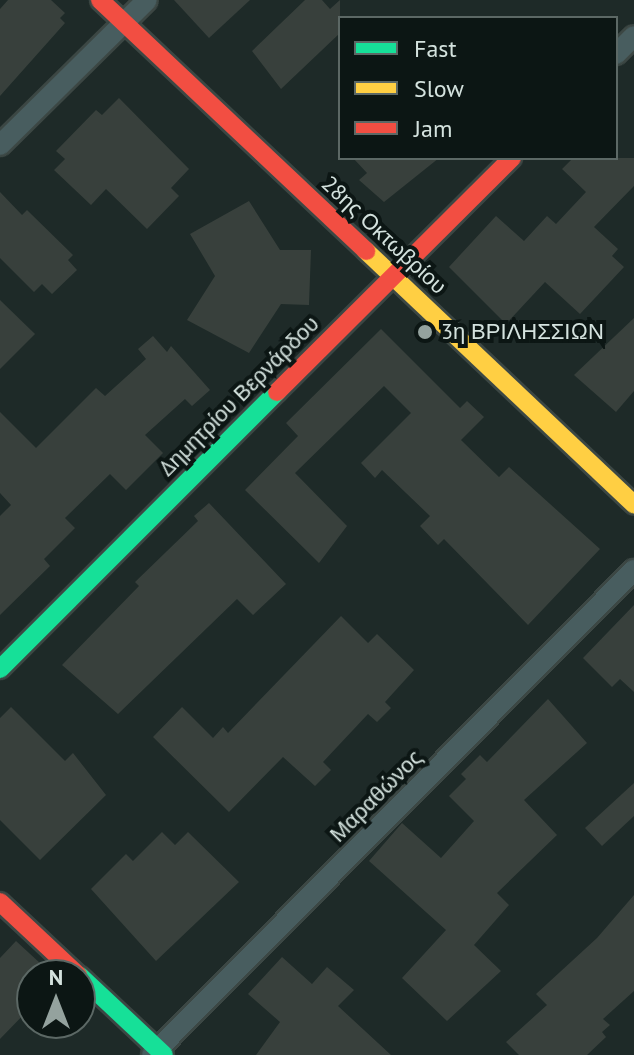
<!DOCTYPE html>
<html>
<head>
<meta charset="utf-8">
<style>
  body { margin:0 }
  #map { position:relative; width:634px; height:1055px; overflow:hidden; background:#1e2a28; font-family:"PT Sans",sans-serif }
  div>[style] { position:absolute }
  .building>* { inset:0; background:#38403c }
  .roads { filter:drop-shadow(2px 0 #3c4744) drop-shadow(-2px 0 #3c4744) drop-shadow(0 2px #3c4744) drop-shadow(0 -2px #3c4744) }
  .street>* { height:20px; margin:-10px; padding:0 10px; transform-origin:10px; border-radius:10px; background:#485d5f }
  .fast>* { height:18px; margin:-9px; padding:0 9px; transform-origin:9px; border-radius:9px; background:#16e098 }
  .slow>* { height:18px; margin:-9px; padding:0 9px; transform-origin:9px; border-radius:9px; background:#ffcf43 }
  .jam>* { height:18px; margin:-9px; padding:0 9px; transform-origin:9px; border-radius:9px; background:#f24e42 }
  .dots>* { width:22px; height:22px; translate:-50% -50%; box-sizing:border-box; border:4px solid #0c1614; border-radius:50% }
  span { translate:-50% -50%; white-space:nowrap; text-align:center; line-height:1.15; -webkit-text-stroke:8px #0c1614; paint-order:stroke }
  .street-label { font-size:22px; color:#d4e2de }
  .poi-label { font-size:22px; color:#d4e2de }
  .left { translate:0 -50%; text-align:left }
  .legend { position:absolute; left:338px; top:16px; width:280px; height:144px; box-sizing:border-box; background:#0c1614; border:2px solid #5c6865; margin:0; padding:10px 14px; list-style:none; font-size:24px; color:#d4e2de }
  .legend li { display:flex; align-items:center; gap:16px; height:40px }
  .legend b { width:40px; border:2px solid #5c6865 }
  .north { position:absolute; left:16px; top:959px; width:80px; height:80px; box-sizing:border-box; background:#0c1614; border:2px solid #5c6865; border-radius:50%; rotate:0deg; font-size:22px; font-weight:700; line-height:32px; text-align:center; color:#d4e2de }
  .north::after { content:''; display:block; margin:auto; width:28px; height:36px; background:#94a29e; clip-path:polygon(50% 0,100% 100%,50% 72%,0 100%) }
</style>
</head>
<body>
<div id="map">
  <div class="building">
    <i style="clip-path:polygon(8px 0,51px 0,65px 13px,60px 18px,65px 23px,0 96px,0 9px)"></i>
    <i style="clip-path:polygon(174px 0,250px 0,209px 38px)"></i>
    <i style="clip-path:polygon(305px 0,322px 0,330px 9px,340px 0,340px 33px,281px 89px,252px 51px)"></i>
    <i style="clip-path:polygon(119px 98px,189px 169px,171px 188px,179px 196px,147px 229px,106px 189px,91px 205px,54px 170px,65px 159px,56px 151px,96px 110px,102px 115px)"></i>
    <i style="clip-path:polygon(353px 158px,439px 158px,384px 202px,359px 180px,367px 173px)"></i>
    <i style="clip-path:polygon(573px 158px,634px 158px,634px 186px,594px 227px,618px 249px,612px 256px,624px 267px,580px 314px,545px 282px,506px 324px,449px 267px,496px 216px,524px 241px,547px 216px,556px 224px,586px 192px,562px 169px)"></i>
    <i style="clip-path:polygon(0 192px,22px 215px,27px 210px,73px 255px,68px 260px,77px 270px,52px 294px,42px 284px,34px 292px,0 258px)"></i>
    <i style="clip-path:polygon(249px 201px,280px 250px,311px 250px,309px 305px,281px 304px,249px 353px,187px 320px,215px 276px,190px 234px)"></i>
    <i style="clip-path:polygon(0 300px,35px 334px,0 369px)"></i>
    <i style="clip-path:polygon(634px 318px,634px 391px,616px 412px,574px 375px)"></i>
    <i style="clip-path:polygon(381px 329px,460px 408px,467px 401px,484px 417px,461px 440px,499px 477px,509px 467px,600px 549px,528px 625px,444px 539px,438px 545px,420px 526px,430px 516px,382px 470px,375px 478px,361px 463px,411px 413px,384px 386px,295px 473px,347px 526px,319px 563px,245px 490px,298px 436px,286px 423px)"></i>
    <i style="clip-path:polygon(153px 336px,167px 352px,171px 346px,210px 390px,192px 406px,185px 399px,145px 435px,163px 453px,126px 490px,110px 474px,65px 518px,75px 528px,44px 559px,50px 566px,0 615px,0 516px,11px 505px,0 493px,0 412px,36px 448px,96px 388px,105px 396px,146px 359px,138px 349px)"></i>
    <i style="clip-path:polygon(209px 503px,286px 584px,253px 615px,237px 599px,118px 714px,62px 665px,139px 586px,135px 582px,198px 521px,194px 516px)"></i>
    <i style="clip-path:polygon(634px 605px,634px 692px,620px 679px,612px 687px,583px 658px)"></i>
    <i style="clip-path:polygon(341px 616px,368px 643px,377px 634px,414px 670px,385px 702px,391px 708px,377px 722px,368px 714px,323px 762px,331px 770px,315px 786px,283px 757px,229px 812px,153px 737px,182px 707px,213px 738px,223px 727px,228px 733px)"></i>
    <i style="clip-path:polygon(548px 699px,587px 743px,524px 800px,557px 835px,497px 893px,509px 905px,474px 945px,501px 971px,447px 1021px,402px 978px,446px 930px,369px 861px,402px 823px,441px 858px,474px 821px,449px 796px,466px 779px,461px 774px,480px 755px,487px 762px)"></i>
    <i style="clip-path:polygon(11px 707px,65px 761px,73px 753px,106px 795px,40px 860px,0 820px,0 718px)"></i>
    <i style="clip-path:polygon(634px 783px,634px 816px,602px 846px,585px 828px)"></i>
    <i style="clip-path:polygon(162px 832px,175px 845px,188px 832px,239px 882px,156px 961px,91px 889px,126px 854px,133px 861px)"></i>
    <i style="clip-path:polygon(634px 895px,634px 991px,603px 1019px,610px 1025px,602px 1032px,606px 1037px,587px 1055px,519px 1055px,506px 1042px,547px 1005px,536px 994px,597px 938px)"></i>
    <i style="clip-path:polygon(16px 941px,53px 975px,32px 975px,32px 1006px,0 1039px,0 958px)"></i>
    <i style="clip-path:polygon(282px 957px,312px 984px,327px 967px,354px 990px,338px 1006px,391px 1055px,256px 1055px,280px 1022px,248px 994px)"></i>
  </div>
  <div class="roads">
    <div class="street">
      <i style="left:616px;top:54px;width:25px;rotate:-45deg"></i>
      <i style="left:0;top:145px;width:206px;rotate:-44.6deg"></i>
      <i style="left:152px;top:1055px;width:684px;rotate:-45.18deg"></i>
    </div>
    <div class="fast">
      <i style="left:0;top:669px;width:392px;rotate:-45deg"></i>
      <i style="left:80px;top:976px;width:115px;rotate:43.2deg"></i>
    </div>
    <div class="slow">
      <i style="left:366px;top:251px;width:369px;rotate:43.4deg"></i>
    </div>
    <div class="jam">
      <i style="left:100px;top:0;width:366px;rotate:43.3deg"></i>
      <i style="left:277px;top:392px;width:332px;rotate:-44.9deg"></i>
      <i style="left:0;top:902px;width:107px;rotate:43.1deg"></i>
    </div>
  </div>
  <div class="dots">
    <i style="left:425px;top:332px;background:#94a29e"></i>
  </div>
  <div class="street-label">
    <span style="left:384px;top:235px;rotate:43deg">28ης Οκτωβρίου</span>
    <span style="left:239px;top:396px;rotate:-45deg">Δημητρίου Βερνάρδου</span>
    <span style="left:376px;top:796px;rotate:-45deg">Μαραθώνος</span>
  </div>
  <div class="poi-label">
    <span class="left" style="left:441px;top:332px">3η ΒΡΙΛΗΣΣΙΩΝ</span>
  </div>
  <ul class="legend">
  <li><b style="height:10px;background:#16e098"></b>Fast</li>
  <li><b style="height:10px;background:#ffcf43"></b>Slow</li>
  <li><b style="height:10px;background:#f24e42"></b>Jam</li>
  </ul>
  <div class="north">N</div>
</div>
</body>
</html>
